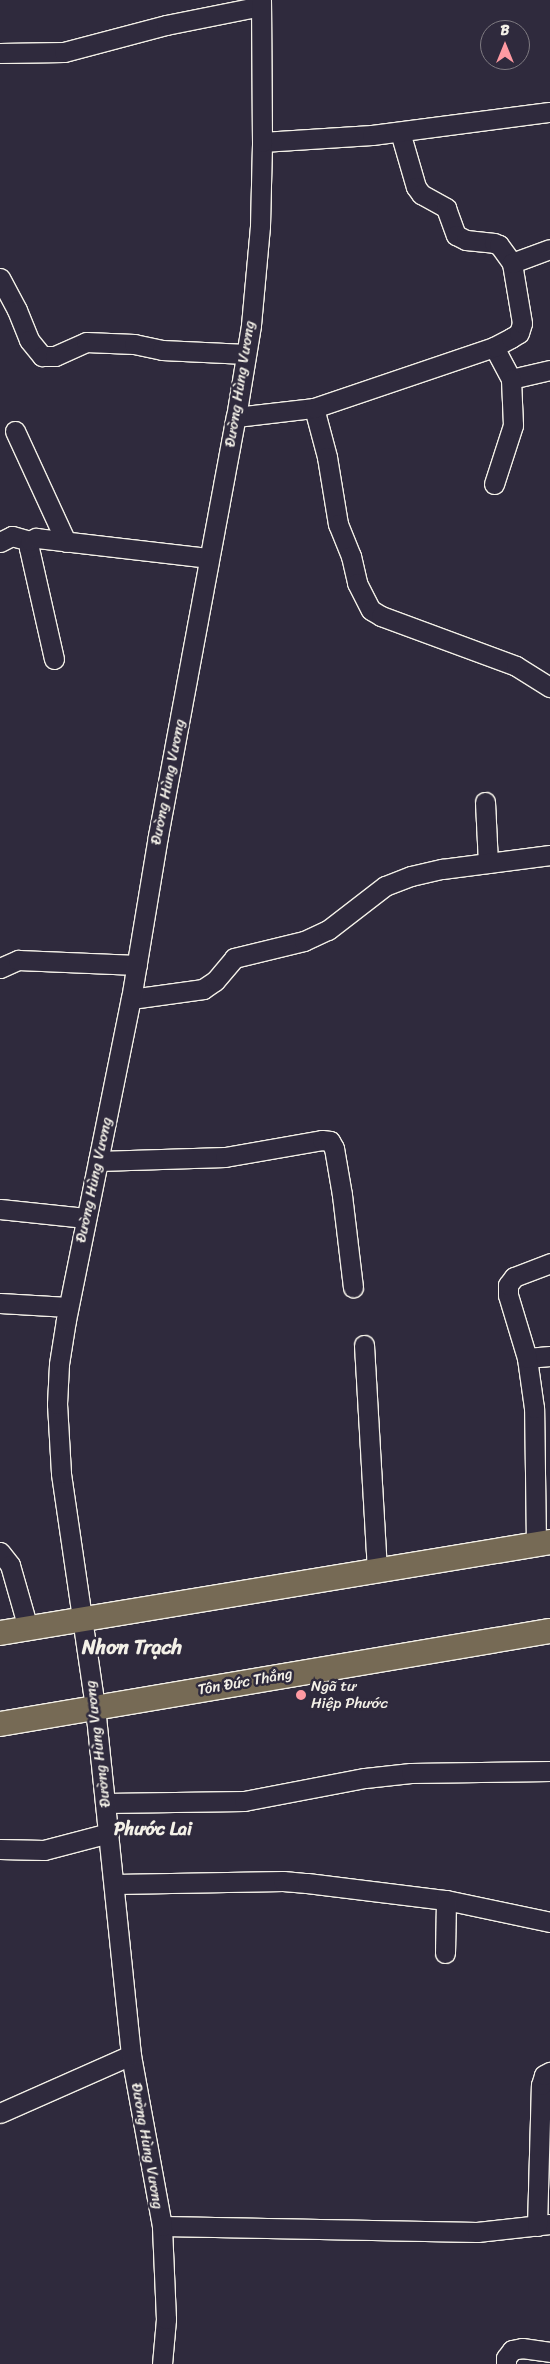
<!DOCTYPE html>
<html>
<head>
<meta charset="utf-8">
<style>
  body { margin:0 }
  #map { position:relative; width:550px; height:2364px; overflow:hidden; background:#2f2a3d; font-family:Sriracha,sans-serif }
  div>[style] { position:absolute }
  .roads { filter:drop-shadow(1px 0 #f4f1e8) drop-shadow(-1px 0 #f4f1e8) drop-shadow(0 1px #f4f1e8) drop-shadow(0 -1px #f4f1e8) }
  .minor>* { height:19px; margin:-9.5px; padding:0 9.5px; transform-origin:9.5px; border-radius:9.5px; background:#2f2a3d }
  .major>* { height:24px; margin:-12px; padding:0 12px; transform-origin:12px; border-radius:12px; background:#766a55 }
  .dots>* { width:14px; height:14px; translate:-50% -50%; box-sizing:border-box; border:2px solid #2f2a3d; border-radius:50% }
  span { translate:-50% -50%; white-space:nowrap; text-align:center; line-height:1.15; -webkit-text-stroke:5px #2f2a3d; paint-order:stroke }
  .street-label { font-size:15px; color:#f4f1e8 }
  .poi-label { font-size:15px; color:#f4f1e8 }
  .left { translate:0 -50%; text-align:left }
  .quarter-label { font-size:18px; color:#f4f1e8; font-weight:700 }
  .district-label { font-size:20px; color:#f4f1e8; font-weight:700 }
  .north { position:absolute; left:480px; top:20px; width:50px; height:50px; box-sizing:border-box; background:#2f2a3d; border:1px solid #7e7a81; border-radius:50%; rotate:0deg; font-size:14px; font-weight:700; line-height:20px; text-align:center; color:#f4f1e8 }
  .north::after { content:''; display:block; margin:auto; width:18px; height:22px; background:#ff9aa2; clip-path:polygon(50% 0,100% 100%,50% 72%,0 100%) }
</style>
</head>
<body>
<div id="map">
  <div class="roads">
    <div class="minor">
      <i style="left:0;top:53px;width:64px;rotate:-0.9deg"></i>
      <i style="left:64px;top:52px;width:106px;rotate:-14.8deg"></i>
      <i style="left:166px;top:25px;width:97px;rotate:-11.3deg"></i>
      <i style="left:400px;top:132px;width:57px;rotate:73.8deg"></i>
      <i style="left:416px;top:187px;width:9px;rotate:54deg"></i>
      <i style="left:421px;top:194px;width:29px;rotate:29deg"></i>
      <i style="left:446px;top:208px;width:29px;rotate:70deg"></i>
      <i style="left:456px;top:235px;width:11px;rotate:27deg"></i>
      <i style="left:466px;top:240px;width:28px;rotate:6deg"></i>
      <i style="left:494px;top:243px;width:5px;rotate:22deg"></i>
      <i style="left:499px;top:245px;width:22px;rotate:54deg"></i>
      <i style="left:262px;top:142px;width:110px;rotate:-3.6deg"></i>
      <i style="left:372px;top:135px;width:179px;rotate:-7.4deg"></i>
      <i style="left:0;top:278px;width:36px;rotate:62deg"></i>
      <i style="left:17px;top:310px;width:32px;rotate:68deg"></i>
      <i style="left:29px;top:340px;width:21px;rotate:51deg"></i>
      <i style="left:42px;top:356px;width:13px"></i>
      <i style="left:55px;top:356px;width:34px;rotate:-24deg"></i>
      <i style="left:86px;top:342px;width:48px;rotate:2.4deg"></i>
      <i style="left:134px;top:344px;width:29px;rotate:12deg"></i>
      <i style="left:162px;top:350px;width:84px;rotate:2.7deg"></i>
      <i style="left:494px;top:347px;width:36px;rotate:62deg"></i>
      <i style="left:511px;top:379px;width:40px;rotate:-13deg"></i>
      <i style="left:314px;top:408px;width:51px;rotate:75.1deg"></i>
      <i style="left:327px;top:457px;width:68px;rotate:80.7deg"></i>
      <i style="left:338px;top:524px;width:35px;rotate:68deg"></i>
      <i style="left:351px;top:556px;width:28px;rotate:77deg"></i>
      <i style="left:357px;top:583px;width:30px;rotate:63deg"></i>
      <i style="left:371px;top:610px;width:12px;rotate:31deg"></i>
      <i style="left:381px;top:616px;width:144px;rotate:20.3deg"></i>
      <i style="left:516px;top:666px;width:40px;rotate:32deg"></i>
      <i style="left:236px;top:417px;width:79px;rotate:-6.6deg"></i>
      <i style="left:314px;top:408px;width:190px;rotate:-18.7deg"></i>
      <i style="left:494px;top:347px;width:19px;rotate:-28deg"></i>
      <i style="left:511px;top:338px;width:9px;rotate:-32deg"></i>
      <i style="left:519px;top:333px;width:10px;rotate:-73deg"></i>
      <i style="left:522px;top:323px;width:61px;rotate:-99.5deg"></i>
      <i style="left:512px;top:263px;width:40px;rotate:-20.2deg"></i>
      <i style="left:15px;top:431px;width:122px;rotate:65.3deg"></i>
      <i style="left:494px;top:484px;width:62px;rotate:-72.1deg"></i>
      <i style="left:513px;top:425px;width:46px;rotate:-92.5deg"></i>
      <i style="left:0;top:542px;width:13px;rotate:-27deg"></i>
      <i style="left:12px;top:536px;width:19px;rotate:16deg"></i>
      <i style="left:54px;top:659px;width:114px;rotate:-102.7deg"></i>
      <i style="left:29px;top:548px;width:7px;rotate:-82deg"></i>
      <i style="left:30px;top:541px;width:7px;rotate:-27deg"></i>
      <i style="left:36px;top:538px;width:174px;rotate:6.6deg"></i>
      <i style="left:485px;top:802px;width:61px;rotate:87.2deg"></i>
      <i style="left:0;top:968px;width:20px;rotate:-24deg"></i>
      <i style="left:18px;top:960px;width:119px;rotate:2.4deg"></i>
      <i style="left:131px;top:999px;width:73px;rotate:-7.9deg"></i>
      <i style="left:203px;top:989px;width:14px;rotate:-34deg"></i>
      <i style="left:215px;top:981px;width:30px;rotate:-50deg"></i>
      <i style="left:234px;top:958px;width:72px;rotate:-13.7deg"></i>
      <i style="left:304px;top:941px;width:26px;rotate:-25deg"></i>
      <i style="left:328px;top:930px;width:72px;rotate:-37.7deg"></i>
      <i style="left:385px;top:886px;width:28px;rotate:-21deg"></i>
      <i style="left:411px;top:876px;width:32px;rotate:-13deg"></i>
      <i style="left:442px;top:869px;width:109px;rotate:-7.4deg"></i>
      <i style="left:98px;top:1161px;width:127px;rotate:-1.8deg"></i>
      <i style="left:225px;top:1157px;width:98px;rotate:-9.9deg"></i>
      <i style="left:322px;top:1140px;width:8px;rotate:7deg"></i>
      <i style="left:330px;top:1141px;width:8px;rotate:60deg"></i>
      <i style="left:334px;top:1148px;width:48px;rotate:80.3deg"></i>
      <i style="left:342px;top:1195px;width:93px;rotate:83.2deg"></i>
      <i style="left:0;top:1209px;width:86px;rotate:6deg"></i>
      <i style="left:0;top:1303px;width:68px;rotate:3.4deg"></i>
      <i style="left:364px;top:1345px;width:225px;rotate:86.7deg"></i>
      <i style="left:527px;top:1358px;width:23px;rotate:-5deg"></i>
      <i style="left:536px;top:1544px;width:136px;rotate:-90.8deg"></i>
      <i style="left:534px;top:1408px;width:50px;rotate:-98deg"></i>
      <i style="left:527px;top:1358px;width:66px;rotate:-106.8deg"></i>
      <i style="left:508px;top:1295px;width:10px;rotate:-90deg"></i>
      <i style="left:508px;top:1285px;width:10px;rotate:-53deg"></i>
      <i style="left:514px;top:1277px;width:39px;rotate:-21deg"></i>
      <i style="left:0;top:1552px;width:16px;rotate:52deg"></i>
      <i style="left:10px;top:1565px;width:66px;rotate:74.1deg"></i>
      <i style="left:105px;top:1803px;width:139px;rotate:-0.8deg"></i>
      <i style="left:244px;top:1801px;width:123px;rotate:-10.8deg"></i>
      <i style="left:365px;top:1778px;width:46px;rotate:-6.2deg"></i>
      <i style="left:411px;top:1773px;width:139px;rotate:-0.8deg"></i>
      <i style="left:0;top:1849px;width:44px;rotate:1.3deg"></i>
      <i style="left:44px;top:1850px;width:67px;rotate:-14.7deg"></i>
      <i style="left:115px;top:1884px;width:168px;rotate:-1deg"></i>
      <i style="left:283px;top:1881px;width:24px;rotate:5deg"></i>
      <i style="left:307px;top:1883px;width:140px;rotate:7deg"></i>
      <i style="left:446px;top:1900px;width:106px;rotate:11.9deg"></i>
      <i style="left:445px;top:1953px;width:53px;rotate:-88.9deg"></i>
      <i style="left:0;top:2113px;width:143px;rotate:-23.9deg"></i>
      <i style="left:162px;top:2226px;width:315px;rotate:1.1deg"></i>
      <i style="left:477px;top:2232px;width:73px;rotate:-6.3deg"></i>
      <i style="left:537px;top:2226px;width:141px;rotate:-88.4deg"></i>
      <i style="left:541px;top:2085px;width:10px;rotate:-73deg"></i>
      <i style="left:544px;top:2075px;width:7px;rotate:-27deg"></i>
      <i style="left:162px;top:2364px;width:45px;rotate:-84.9deg"></i>
      <i style="left:166px;top:2319px;width:93px;rotate:-92.5deg"></i>
      <i style="left:162px;top:2226px;width:174px;rotate:-100.3deg"></i>
      <i style="left:131px;top:2055px;width:350px;rotate:-95.9deg"></i>
      <i style="left:95px;top:1707px;width:236px;rotate:-98.3deg"></i>
      <i style="left:61px;top:1473px;width:69px;rotate:-93.3deg"></i>
      <i style="left:57px;top:1404px;width:40px;rotate:-87.1deg"></i>
      <i style="left:59px;top:1364px;width:45px;rotate:-81deg"></i>
      <i style="left:66px;top:1320px;width:328px;rotate:-78.6deg"></i>
      <i style="left:131px;top:999px;width:165px;rotate:-80.6deg"></i>
      <i style="left:158px;top:836px;width:426px;rotate:-79.5deg"></i>
      <i style="left:236px;top:417px;width:93px;rotate:-80.7deg"></i>
      <i style="left:251px;top:325px;width:99px;rotate:-84.8deg"></i>
      <i style="left:260px;top:226px;width:84px;rotate:-88.6deg"></i>
      <i style="left:262px;top:142px;width:142px;rotate:-90.4deg"></i>
      <i style="left:506px;top:2364px;width:6px;rotate:-90deg"></i>
      <i style="left:506px;top:2358px;width:10px;rotate:-53deg"></i>
      <i style="left:512px;top:2350px;width:10px;rotate:-11deg"></i>
      <i style="left:522px;top:2348px;width:28px;rotate:8deg"></i>
    </div>
    <div class="major">
      <i style="left:0;top:1633px;width:557px;rotate:-9.39deg"></i>
      <i style="left:0;top:1724px;width:558px;rotate:-9.6deg"></i>
    </div>
  </div>
  <div class="dots">
    <i style="left:301px;top:1695px;background:#ff9aa2"></i>
  </div>
  <div class="street-label">
    <span style="left:240px;top:384px;rotate:-81deg">Đường Hùng Vương</span>
    <span style="left:168px;top:782px;rotate:-79deg">Đường Hùng Vương</span>
    <span style="left:94px;top:1180px;rotate:-78deg">Đường Hùng Vương</span>
    <span style="left:245px;top:1682px;rotate:-10deg">Tôn Đức Thắng</span>
    <span style="left:98px;top:1744px;rotate:-97deg">Đường Hùng Vương</span>
    <span style="left:147px;top:2146px;rotate:80deg">Đường Hùng Vương</span>
  </div>
  <div class="poi-label">
    <span class="left" style="left:311px;top:1695px">Ngã tư<br>Hiệp Phước</span>
  </div>
  <div class="quarter-label">
    <span style="left:153px;top:1829px">Phước Lai</span>
  </div>
  <div class="district-label">
    <span style="left:132px;top:1647px">Nhơn Trạch</span>
  </div>
  <div class="north">B</div>
</div>
</body>
</html>
